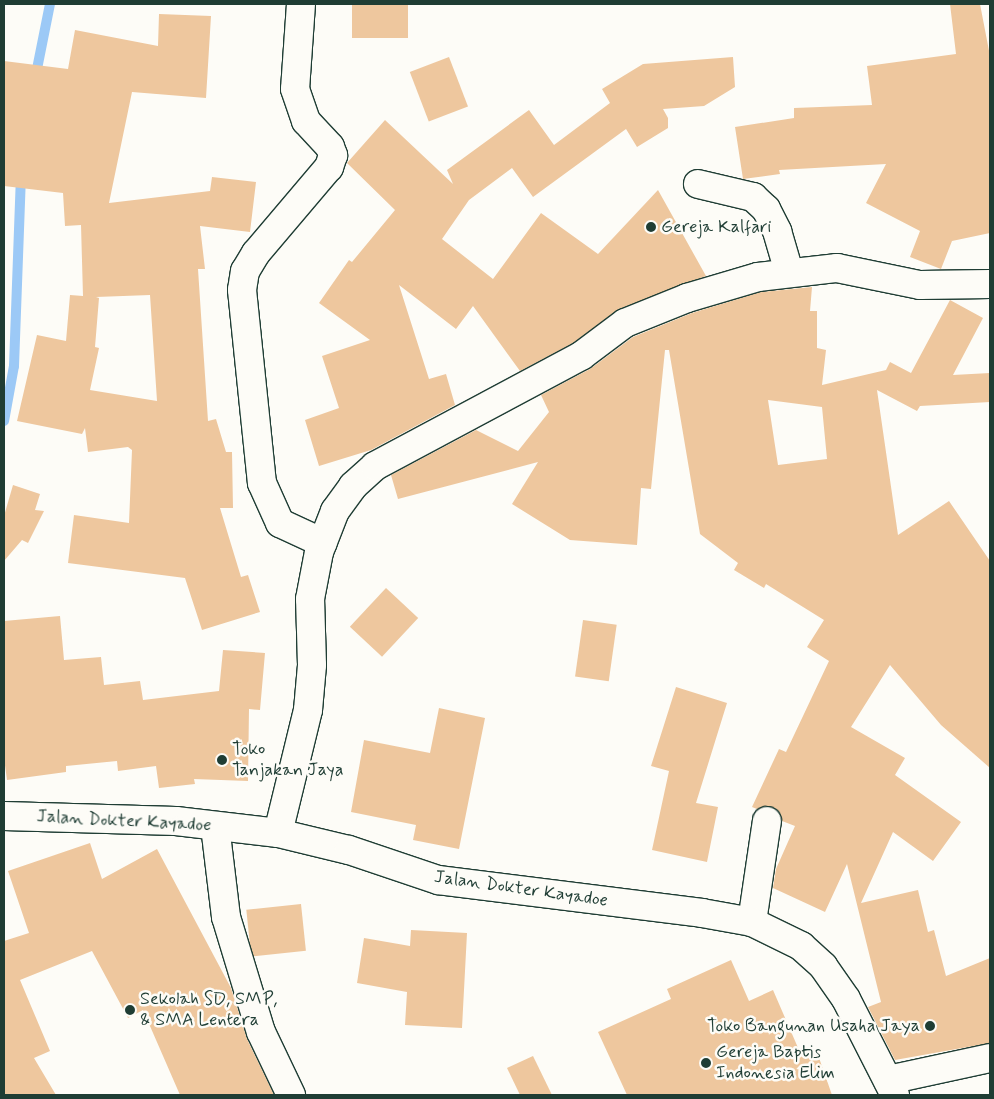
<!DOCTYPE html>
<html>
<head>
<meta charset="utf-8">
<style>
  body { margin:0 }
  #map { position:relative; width:994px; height:1099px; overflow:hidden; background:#fdfcf7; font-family:Mynerve,sans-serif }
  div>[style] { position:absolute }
  .stream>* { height:10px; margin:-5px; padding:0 5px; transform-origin:5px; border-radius:5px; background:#9cc9f6 }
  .building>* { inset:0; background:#eec79e; transform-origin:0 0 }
  .roads { filter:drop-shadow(1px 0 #1f3d34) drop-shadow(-1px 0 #1f3d34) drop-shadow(0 1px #1f3d34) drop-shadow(0 -1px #1f3d34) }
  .minor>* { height:28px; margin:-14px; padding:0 14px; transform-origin:14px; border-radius:14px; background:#fdfcf7 }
  .tertiary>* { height:28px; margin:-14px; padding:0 14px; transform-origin:14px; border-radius:14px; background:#fdfcf7 }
  .dots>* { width:14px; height:14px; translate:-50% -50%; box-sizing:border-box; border:2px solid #fdfcf7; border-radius:50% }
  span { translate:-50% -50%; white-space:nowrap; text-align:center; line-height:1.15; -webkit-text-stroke:5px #fdfcf7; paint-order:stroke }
  .poi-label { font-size:18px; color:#1f3d34 }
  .left { translate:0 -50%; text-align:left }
  .right { translate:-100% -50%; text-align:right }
  .street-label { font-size:18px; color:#1f3d34 }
  .frame { position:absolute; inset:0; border:5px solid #1f3d34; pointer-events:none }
</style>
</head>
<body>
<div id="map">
  <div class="stream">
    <i style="left:35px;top:79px;width:76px;rotate:-78.7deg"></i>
    <i style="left:4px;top:421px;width:56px;rotate:-79.7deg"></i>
    <i style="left:14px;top:366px;width:192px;rotate:-87.9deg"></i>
  </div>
  <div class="building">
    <i style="left:352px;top:4px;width:56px;height:34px"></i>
    <i style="clip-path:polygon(950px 4px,980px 4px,990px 56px,990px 233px,952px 241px,941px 269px,910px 257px,920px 231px,866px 203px,886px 164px,779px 170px,780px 174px,743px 179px,735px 127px,794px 118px,794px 108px,872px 105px,867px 66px,956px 54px)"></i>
    <i style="clip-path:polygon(evenodd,159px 14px,211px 16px,206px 98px,132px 92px,109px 203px,210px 191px,212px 177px,256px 182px,250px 232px,200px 226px,205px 269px,198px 269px,208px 421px,216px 419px,226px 452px,232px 452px,233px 508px,220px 508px,241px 577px,248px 575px,260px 612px,202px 630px,185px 578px,68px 563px,74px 515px,129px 523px,132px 450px,128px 447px,88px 452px,85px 428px,82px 434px,17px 421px,37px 335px,66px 341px,70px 295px,83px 296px,81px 225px,65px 226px,63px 193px,4px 186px,4px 61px,68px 69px,75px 30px,158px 46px,159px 14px,150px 295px,157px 401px,90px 390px,99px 348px,95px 347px,99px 298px,96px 297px,150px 295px)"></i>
    <i style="left:449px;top:57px;width:53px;height:42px;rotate:69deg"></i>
    <i style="clip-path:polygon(733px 57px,735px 87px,704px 106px,663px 109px,668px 118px,668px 128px,637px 147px,626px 129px,533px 197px,512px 168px,469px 200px,442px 239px,493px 279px,541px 213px,598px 254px,658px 190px,706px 276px,619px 309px,573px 343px,520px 371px,473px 306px,456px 329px,399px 285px,429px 379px,446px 374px,455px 405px,371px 450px,319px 466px,305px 420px,339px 408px,322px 356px,370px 340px,319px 303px,349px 260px,352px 262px,395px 210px,347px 163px,385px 120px,453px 184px,447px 170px,529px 110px,554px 145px,610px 103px,602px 89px,643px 64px)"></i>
    <i style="clip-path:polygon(evenodd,812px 287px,810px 311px,817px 311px,817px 348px,826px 350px,822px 385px,886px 370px,890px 362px,911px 373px,950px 300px,983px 318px,953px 375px,990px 373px,990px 402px,920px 406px,917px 411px,877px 390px,898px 535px,949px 501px,990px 561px,990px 768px,941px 725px,890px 665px,851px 727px,905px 758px,895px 775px,961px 822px,933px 861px,893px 832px,861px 903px,918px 890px,928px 932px,934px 930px,946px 976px,990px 958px,990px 1043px,895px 1060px,868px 1007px,881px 1002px,847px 864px,825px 912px,773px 888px,776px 869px,795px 826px,782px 821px,776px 809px,769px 806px,757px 809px,752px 807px,779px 749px,786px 752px,829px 661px,807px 647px,824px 620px,766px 584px,764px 588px,734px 570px,738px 563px,700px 534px,669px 350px,665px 350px,651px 489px,641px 488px,637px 545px,570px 540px,512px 504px,538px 462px,398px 499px,391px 475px,476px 430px,518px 451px,549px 412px,541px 395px,590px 369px,633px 337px,692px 313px,761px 292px,812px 287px,768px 400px,822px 407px,827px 459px,778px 465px,768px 400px)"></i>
    <i style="clip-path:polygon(13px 485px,40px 494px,35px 510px,44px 511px,28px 543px,22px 540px,4px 561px,4px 516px)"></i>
    <i style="left:386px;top:588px;width:44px;height:53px;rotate:43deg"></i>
    <i style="clip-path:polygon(60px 616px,64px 660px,101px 657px,104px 685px,140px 681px,143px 700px,219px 691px,223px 650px,265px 653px,260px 710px,249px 709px,248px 781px,194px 779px,195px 784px,159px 788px,156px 766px,118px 771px,117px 761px,66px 766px,66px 772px,7px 780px,4px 758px,4px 621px)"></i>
    <i style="left:583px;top:620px;width:34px;height:57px;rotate:8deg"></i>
    <i style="clip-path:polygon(676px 687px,727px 703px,696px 803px,718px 807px,707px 862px,652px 850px,669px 771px,651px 766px)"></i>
    <i style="clip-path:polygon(439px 708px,485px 718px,459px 849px,413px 840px,416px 825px,351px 812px,364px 740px,430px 753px)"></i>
    <i style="clip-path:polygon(90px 843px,102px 879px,157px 849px,231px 988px,247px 1039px,274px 1095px,180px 1095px,143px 1010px,128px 1018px,92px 951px,20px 980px,50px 1051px,34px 1058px,56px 1095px,4px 1095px,4px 941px,29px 933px,8px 871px)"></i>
    <i style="left:301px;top:904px;width:47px;height:55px;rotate:84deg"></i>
    <i style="clip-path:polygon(411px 930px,467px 933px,462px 1028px,405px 1025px,407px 992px,357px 983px,364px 938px,410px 946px)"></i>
    <i style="clip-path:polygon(731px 960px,749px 1001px,773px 990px,802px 1057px,817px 1052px,832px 1095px,627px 1095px,598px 1032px,671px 999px,667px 989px)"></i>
    <i style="clip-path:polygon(533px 1056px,552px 1095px,520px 1095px,507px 1068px)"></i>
  </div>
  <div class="roads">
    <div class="minor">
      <i style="left:301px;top:4px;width:85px;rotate:94deg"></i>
      <i style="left:295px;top:89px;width:34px;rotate:71deg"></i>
      <i style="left:306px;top:121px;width:35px;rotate:47deg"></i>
      <i style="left:330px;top:147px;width:9px;rotate:69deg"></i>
      <i style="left:333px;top:155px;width:13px;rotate:108deg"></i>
      <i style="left:329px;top:167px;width:113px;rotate:130.3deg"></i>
      <i style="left:256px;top:253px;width:21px;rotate:121deg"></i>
      <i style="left:245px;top:271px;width:19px;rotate:99deg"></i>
      <i style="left:242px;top:290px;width:194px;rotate:84.1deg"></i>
      <i style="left:262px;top:483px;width:44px;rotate:65.8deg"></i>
      <i style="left:280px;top:523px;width:47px;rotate:24.9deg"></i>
      <i style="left:698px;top:184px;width:57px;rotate:13.3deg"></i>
      <i style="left:753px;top:197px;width:18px;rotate:43deg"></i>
      <i style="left:766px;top:209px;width:25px;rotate:63deg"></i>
      <i style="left:777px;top:231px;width:43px;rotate:73.7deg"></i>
      <i style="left:215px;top:826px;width:92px;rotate:83.1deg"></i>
      <i style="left:226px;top:917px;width:120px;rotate:73.1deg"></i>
      <i style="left:261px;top:1032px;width:70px;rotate:64.5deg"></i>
      <i style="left:278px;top:833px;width:127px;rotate:-76.3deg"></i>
      <i style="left:308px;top:710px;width:45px;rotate:-84.9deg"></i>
      <i style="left:312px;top:665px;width:66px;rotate:-91.7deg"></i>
      <i style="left:310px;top:599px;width:48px;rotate:-79.2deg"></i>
      <i style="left:319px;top:552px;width:44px;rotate:-68.7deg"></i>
      <i style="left:335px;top:511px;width:31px;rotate:-54deg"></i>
      <i style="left:353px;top:486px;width:30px;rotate:-42deg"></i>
      <i style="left:375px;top:466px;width:234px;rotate:-28.1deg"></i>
      <i style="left:581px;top:356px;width:55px;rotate:-36.9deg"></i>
      <i style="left:625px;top:323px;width:67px;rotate:-22deg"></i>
      <i style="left:687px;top:298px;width:74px;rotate:-16.5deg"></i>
      <i style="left:758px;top:277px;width:80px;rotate:-6.5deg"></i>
      <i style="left:837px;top:268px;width:85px;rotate:11.6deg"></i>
      <i style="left:920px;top:285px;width:70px;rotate:-0.8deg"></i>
      <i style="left:752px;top:922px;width:102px;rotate:-81.6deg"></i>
      <i style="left:888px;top:1080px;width:104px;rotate:-12.2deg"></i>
    </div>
    <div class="tertiary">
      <i style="left:4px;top:816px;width:172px;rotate:1.7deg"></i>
      <i style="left:176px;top:821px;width:103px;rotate:6.7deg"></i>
      <i style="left:278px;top:833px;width:73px;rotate:13.5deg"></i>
      <i style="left:349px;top:850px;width:94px;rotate:18.6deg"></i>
      <i style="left:438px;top:880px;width:266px;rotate:7.1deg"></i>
      <i style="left:702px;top:913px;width:51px;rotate:10.2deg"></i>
      <i style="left:752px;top:922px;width:55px;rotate:26.1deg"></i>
      <i style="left:801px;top:946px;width:30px;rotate:42deg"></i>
      <i style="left:823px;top:966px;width:40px;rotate:55.1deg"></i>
      <i style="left:846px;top:999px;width:108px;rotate:63deg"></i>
    </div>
  </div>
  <div class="dots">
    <i style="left:651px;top:227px;background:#1f3d34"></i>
    <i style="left:222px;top:760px;background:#1f3d34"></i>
    <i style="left:130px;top:1010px;background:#1f3d34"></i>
    <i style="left:930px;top:1026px;background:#1f3d34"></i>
    <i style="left:706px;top:1063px;background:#1f3d34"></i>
  </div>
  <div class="poi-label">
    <span class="left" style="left:661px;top:227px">Gereja Kalfari</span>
    <span class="left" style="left:232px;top:760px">Toko<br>Tanjakan Jaya</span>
    <span class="left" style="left:140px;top:1010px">Sekolah SD, SMP,<br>&amp; SMA Lentera</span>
    <span class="right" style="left:920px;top:1026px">Toko Bangunan Usaha Jaya</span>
    <span class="left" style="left:716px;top:1063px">Gereja Baptis<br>Indonesia Elim</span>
  </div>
  <div class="street-label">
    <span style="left:124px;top:821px;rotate:3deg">Jalan Dokter Kayadoe</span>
    <span style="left:521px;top:889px;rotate:8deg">Jalan Dokter Kayadoe</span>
  </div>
  <div class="frame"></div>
</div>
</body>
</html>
